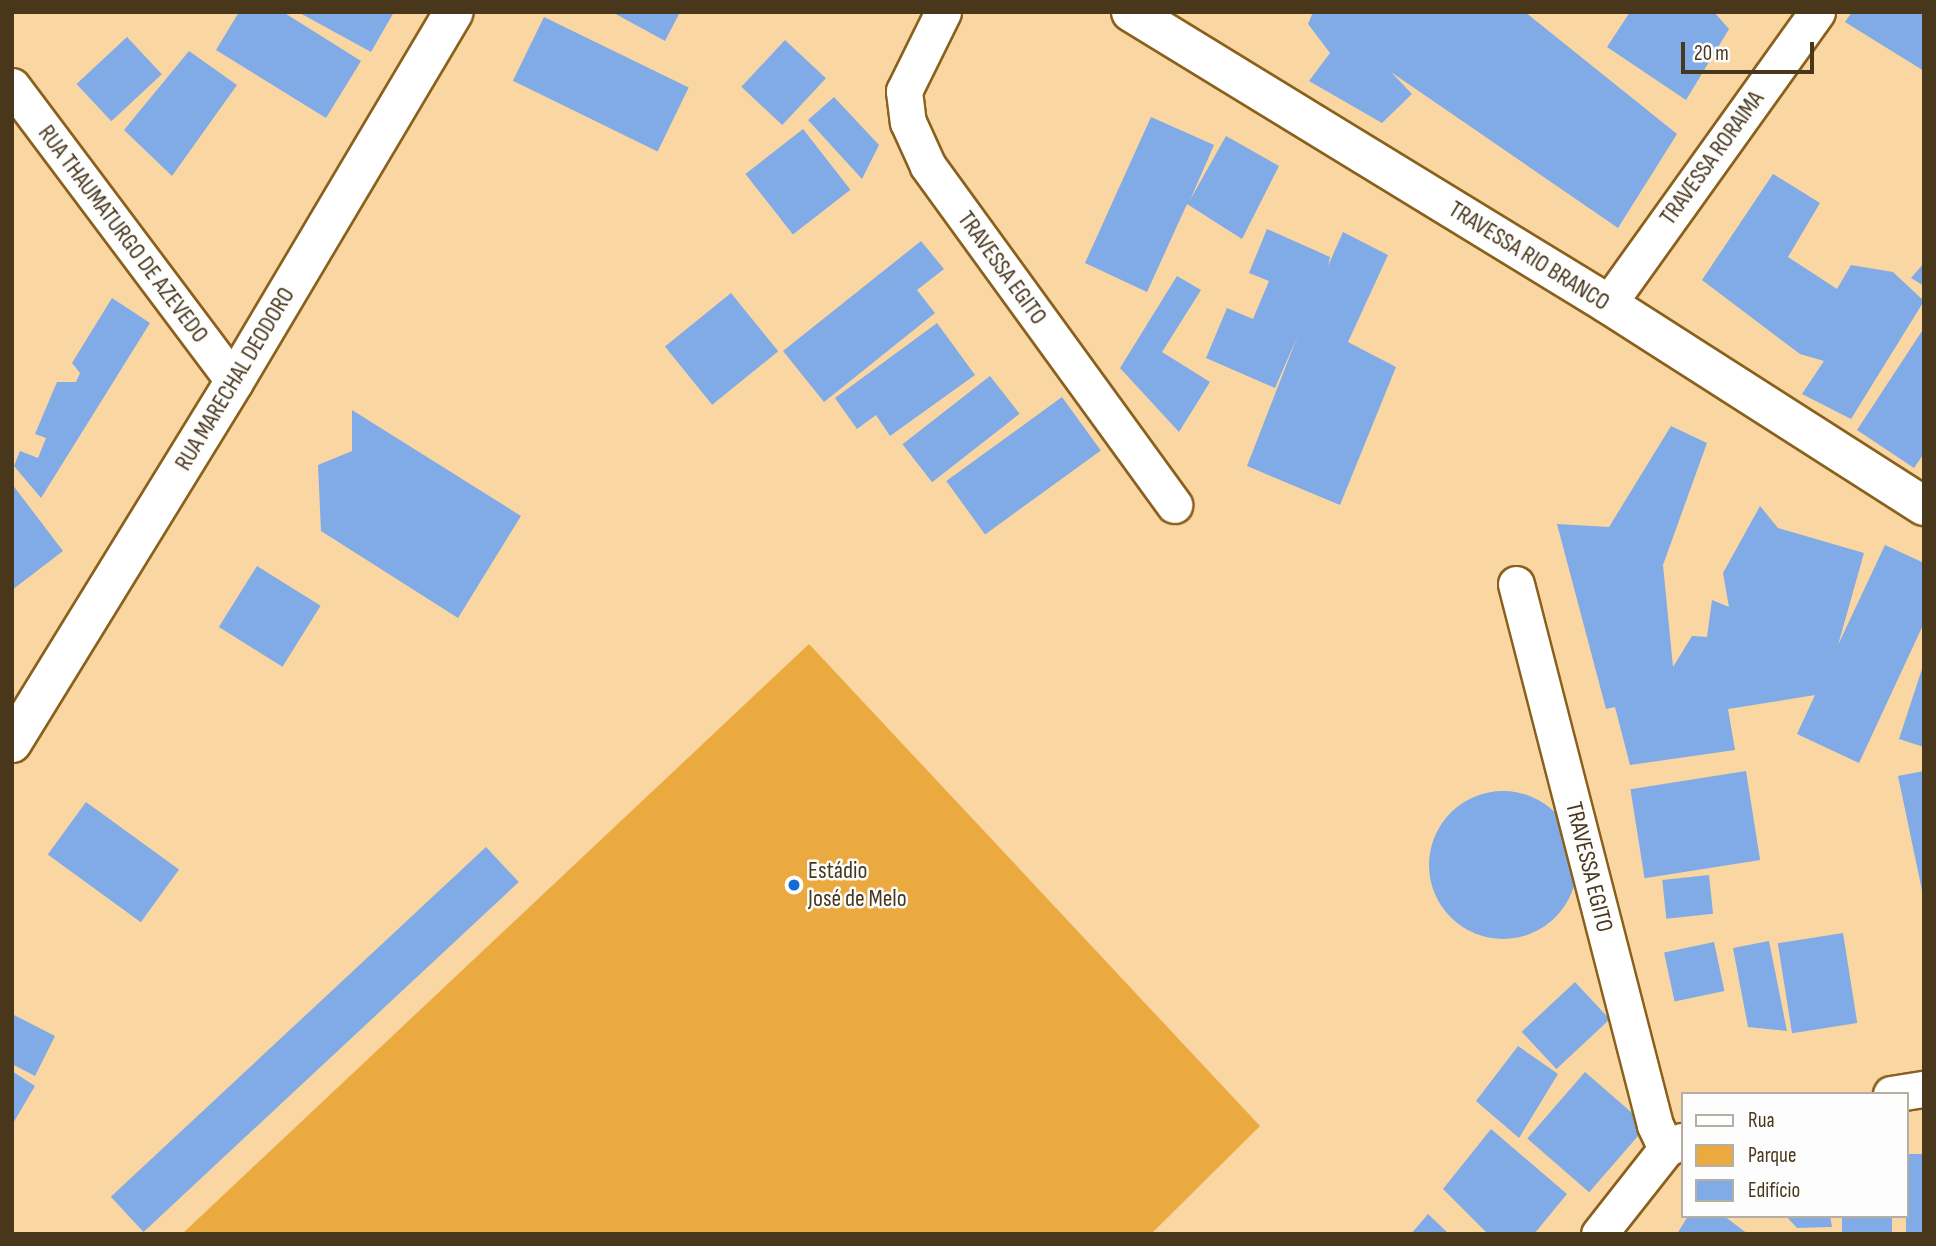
<!DOCTYPE html>
<html>
<head>
<meta charset="utf-8">
<style>
  body { margin:0 }
  #map { position:relative; width:1936px; height:1246px; overflow:hidden; background:#fad6a2; font-family:"Sofia Sans Condensed",sans-serif }
  div>[style] { position:absolute }
  .green>* { inset:0; background:#ebaa3f }
  .building>* { inset:0; background:#80abe6; transform-origin:0 0 }
  .round { border-radius:50% }
  .roads { filter:drop-shadow(2px 0 #8a611c) drop-shadow(-2px 0 #8a611c) drop-shadow(0 2px #8a611c) drop-shadow(0 -2px #8a611c) }
  .minor>* { height:35px; margin:-17.5px; padding:0 17.5px; transform-origin:17.5px; border-radius:17.5px; background:#fff }
  .tertiary>* { height:38px; margin:-19px; padding:0 19px; transform-origin:19px; border-radius:19px; background:#fff }
  .dots>* { width:19px; height:19px; translate:-50% -50%; box-sizing:border-box; border:4px solid #fdfdfd; border-radius:50% }
  span { translate:-50% -50%; white-space:nowrap; text-align:center; line-height:1.15; -webkit-text-stroke:5px #fdfdfd; paint-order:stroke }
  .street-label { font-size:24px; color:#49371c }
  .poi-label { font-size:24px; color:#49371c }
  .left { translate:0 -50%; text-align:left }
  .frame { position:absolute; inset:0; border:14px solid #49371c; pointer-events:none }
  .legend { position:absolute; left:1681px; top:1092px; width:228px; height:126px; box-sizing:border-box; background:#fdfdfd; border:2px solid #b5aea3; margin:0; padding:9px 12px; list-style:none; font-size:21px; color:#49371c }
  .legend li { display:flex; align-items:center; gap:14px; height:35px }
  .legend b { width:35px; border:2px solid #b5aea3 }
  .scale { position:absolute; left:1681px; top:42px; width:133px; height:32px; box-sizing:border-box; border:4px solid #49371c; border-top:0; padding-left:9px; font-size:21px; line-height:24px; white-space:nowrap; color:#49371c; -webkit-text-stroke:5px #fdfdfd; paint-order:stroke }
</style>
</head>
<body>
<div id="map">
  <div class="green">
    <i style="clip-path:polygon(809px 644px,1260px 1126px,1151px 1234px,182px 1234px)"></i>
  </div>
  <div class="building">
    <i style="clip-path:polygon(239px 12px,283px 12px,361px 61px,326px 118px,216px 50px)"></i>
    <i style="clip-path:polygon(298px 12px,394px 12px,371px 52px)"></i>
    <i style="clip-path:polygon(612px 12px,680px 12px,665px 41px)"></i>
    <i style="clip-path:polygon(1313px 12px,1525px 12px,1677px 134px,1618px 228px,1391px 72px,1412px 94px,1382px 123px,1309px 81px,1330px 53px,1308px 24px)"></i>
    <i style="clip-path:polygon(1630px 12px,1714px 12px,1729px 29px,1686px 100px,1607px 47px)"></i>
    <i style="clip-path:polygon(1852px 12px,1924px 12px,1924px 71px,1845px 22px)"></i>
    <i style="left:544px;top:17px;width:161px;height:71px;rotate:26deg"></i>
    <i style="left:127px;top:37px;width:51px;height:69px;rotate:47deg"></i>
    <i style="left:785px;top:40px;width:56px;height:64px;rotate:43deg"></i>
    <i style="clip-path:polygon(189px 51px,237px 85px,172px 176px,124px 130px)"></i>
    <i style="clip-path:polygon(834px 97px,879px 145px,862px 179px,808px 120px)"></i>
    <i style="clip-path:polygon(1151px 117px,1214px 145px,1190px 200px,1226px 136px,1279px 166px,1242px 239px,1187px 204px,1147px 292px,1085px 263px)"></i>
    <i style="left:803px;top:129px;width:77px;height:73px;rotate:52deg"></i>
    <i style="clip-path:polygon(1773px 174px,1820px 203px,1788px 257px,1837px 289px,1851px 265px,1893px 272px,1924px 301px,1851px 419px,1802px 394px,1824px 361px,1800px 354px,1702px 280px)"></i>
    <i style="clip-path:polygon(1267px 229px,1330px 257px,1328px 266px,1343px 232px,1388px 255px,1348px 342px,1396px 367px,1340px 505px,1247px 466px,1298px 335px,1275px 388px,1206px 358px,1227px 308px,1253px 319px,1269px 281px,1249px 273px)"></i>
    <i style="clip-path:polygon(921px 241px,944px 269px,917px 290px,935px 313px,824px 402px,783px 351px)"></i>
    <i style="clip-path:polygon(1924px 263px,1924px 286px,1911px 278px)"></i>
    <i style="clip-path:polygon(1177px 276px,1201px 290px,1162px 352px,1210px 382px,1179px 432px,1120px 368px)"></i>
    <i style="left:731px;top:293px;width:75px;height:85px;rotate:51deg"></i>
    <i style="clip-path:polygon(112px 298px,150px 323px,41px 498px,14px 466px,20px 451px,38px 458px,46px 438px,35px 434px,57px 382px,76px 382px,80px 373px,72px 363px)"></i>
    <i style="clip-path:polygon(937px 323px,975px 375px,890px 436px,876px 415px,857px 429px,835px 398px)"></i>
    <i style="clip-path:polygon(1924px 328px,1924px 453px,1914px 468px,1857px 430px)"></i>
    <i style="left:990px;top:376px;width:48px;height:111px;rotate:52deg"></i>
    <i style="left:1062px;top:397px;width:66px;height:143px;rotate:54deg"></i>
    <i style="clip-path:polygon(352px 410px,521px 516px,458px 618px,321px 531px,318px 465px,352px 451px)"></i>
    <i style="clip-path:polygon(1671px 426px,1707px 443px,1663px 565px,1673px 667px,1692px 636px,1707px 637px,1712px 600px,1729px 607px,1723px 573px,1760px 506px,1778px 528px,1864px 553px,1838px 645px,1885px 545px,1924px 563px,1924px 623px,1859px 763px,1797px 734px,1815px 695px,1728px 709px,1735px 750px,1630px 765px,1615px 707px,1606px 709px,1557px 524px,1609px 527px)"></i>
    <i style="clip-path:polygon(12px 484px,63px 551px,12px 590px)"></i>
    <i style="left:257px;top:566px;width:75px;height:72px;rotate:32deg"></i>
    <i style="clip-path:polygon(1923px 666px,1924px 666px,1924px 747px,1899px 739px)"></i>
    <i style="left:1746px;top:771px;width:90px;height:117px;rotate:81deg"></i>
    <i style="clip-path:polygon(1924px 771px,1924px 895px,1923px 895px,1898px 776px)"></i>
    <i class="round" style="left:1429px;top:791px;width:148px;height:148px"></i>
    <i style="left:86px;top:802px;width:115px;height:65px;rotate:36deg"></i>
    <i style="left:486px;top:847px;width:48px;height:513px;rotate:47deg"></i>
    <i style="left:1709px;top:875px;width:39px;height:47px;rotate:84deg"></i>
    <i style="left:1843px;top:933px;width:91px;height:66px;rotate:81deg"></i>
    <i style="clip-path:polygon(1769px 941px,1787px 1031px,1748px 1027px,1733px 948px)"></i>
    <i style="left:1714px;top:942px;width:50px;height:51px;rotate:78deg"></i>
    <i style="left:1575px;top:982px;width:51px;height:73px;rotate:47deg"></i>
    <i style="clip-path:polygon(12px 1014px,55px 1036px,35px 1076px,12px 1064px)"></i>
    <i style="clip-path:polygon(1518px 1046px,1558px 1074px,1519px 1138px,1476px 1101px)"></i>
    <i style="clip-path:polygon(12px 1071px,35px 1086px,12px 1125px)"></i>
    <i style="left:1585px;top:1072px;width:82px;height:88px;rotate:41deg"></i>
    <i style="clip-path:polygon(1491px 1129px,1567px 1194px,1534px 1234px,1488px 1234px,1443px 1189px)"></i>
    <i style="left:1924px;top:1154px;width:80px;height:18px;rotate:90deg"></i>
    <i style="clip-path:polygon(1428px 1214px,1449px 1234px,1411px 1234px)"></i>
    <i style="clip-path:polygon(1688px 1216px,1724px 1216px,1748px 1234px,1677px 1234px)"></i>
    <i style="clip-path:polygon(1786px 1216px,1830px 1216px,1832px 1227px,1797px 1228px)"></i>
    <i style="left:1842px;top:1216px;width:50px;height:18px"></i>
  </div>
  <div class="roads">
    <div class="minor">
      <i style="left:943px;top:12px;width:88px;rotate:116.3deg"></i>
      <i style="left:904px;top:91px;width:31px;rotate:83deg"></i>
      <i style="left:908px;top:122px;width:48px;rotate:65.6deg"></i>
      <i style="left:928px;top:166px;width:419px;rotate:54deg"></i>
      <i style="left:12px;top:86px;width:370px;rotate:53.1deg"></i>
      <i style="left:1608px;top:304px;width:359px;rotate:-54.4deg"></i>
      <i style="left:1516px;top:584px;width:559px;rotate:75.59deg"></i>
      <i style="left:1655px;top:1125px;width:26px;rotate:65deg"></i>
      <i style="left:1891px;top:1094px;width:33px;rotate:-9deg"></i>
      <i style="left:1599px;top:1234px;width:108px;rotate:-51.8deg"></i>
      <i style="left:1666px;top:1149px;width:18px;rotate:-27deg"></i>
    </div>
    <div class="tertiary">
      <i style="left:1131px;top:12px;width:559px;rotate:31.47deg"></i>
      <i style="left:1608px;top:304px;width:375px;rotate:32.6deg"></i>
      <i style="left:12px;top:743px;width:424px;rotate:-58.4deg"></i>
      <i style="left:234px;top:382px;width:430px;rotate:-59.3deg"></i>
    </div>
  </div>
  <div class="dots">
    <i style="left:794px;top:885px;background:#106dd6"></i>
  </div>
  <div class="street-label">
    <span style="left:1712px;top:158px;rotate:-54deg">TRAVESSA RORAIMA</span>
    <span style="left:123px;top:234px;rotate:53deg">RUA THAUMATURGO DE AZEVEDO</span>
    <span style="left:1529px;top:256px;rotate:32deg">TRAVESSA RIO BRANCO</span>
    <span style="left:1002px;top:268px;rotate:54deg">TRAVESSA EGITO</span>
    <span style="left:235px;top:379px;rotate:-59deg">RUA MARECHAL DEODORO</span>
    <span style="left:1589px;top:867px;rotate:76deg">TRAVESSA EGITO</span>
  </div>
  <div class="poi-label">
    <span class="left" style="left:808px;top:885px">Estádio<br>José de Melo</span>
  </div>
  <div class="frame"></div>
  <ul class="legend">
  <li><b style="height:9px;background:#fff"></b>Rua</li>
  <li><b style="height:19px;background:#ebaa3f"></b>Parque</li>
  <li><b style="height:19px;background:#80abe6"></b>Edifício</li>
  </ul>
  <div class="scale">20 m</div>
</div>
</body>
</html>
